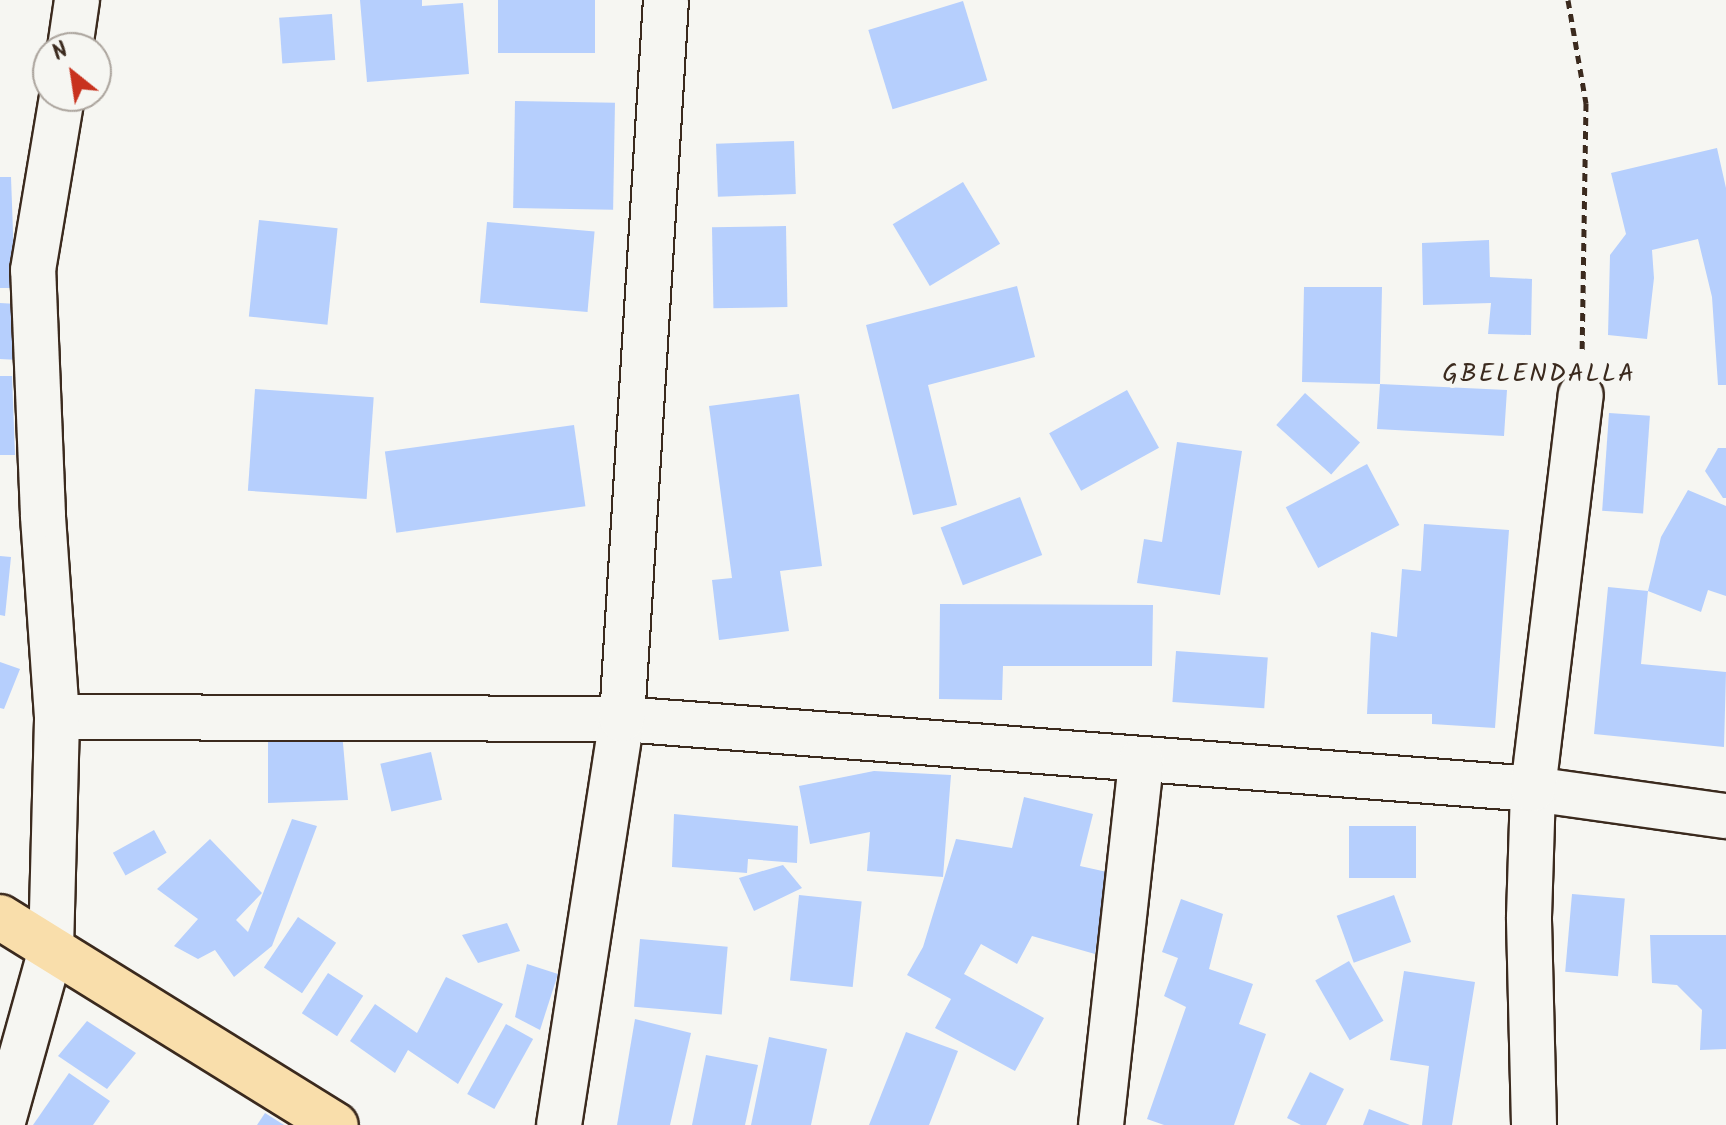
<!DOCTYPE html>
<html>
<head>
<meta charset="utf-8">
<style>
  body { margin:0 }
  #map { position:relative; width:1726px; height:1125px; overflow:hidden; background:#f6f6f2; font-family:Kalam,sans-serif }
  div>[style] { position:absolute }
  .building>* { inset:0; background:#b6cffd; transform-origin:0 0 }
  .path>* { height:5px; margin-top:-2.5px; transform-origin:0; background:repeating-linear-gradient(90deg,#3b2a1e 0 8px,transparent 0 14px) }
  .roads { filter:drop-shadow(2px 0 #3b2a1e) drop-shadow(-2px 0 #3b2a1e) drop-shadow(0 2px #3b2a1e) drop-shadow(0 -2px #3b2a1e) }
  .street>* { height:44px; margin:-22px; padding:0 22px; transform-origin:22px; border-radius:22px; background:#f6f6f2 }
  .highway>* { height:44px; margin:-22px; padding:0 22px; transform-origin:22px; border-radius:22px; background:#f9deab }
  span { translate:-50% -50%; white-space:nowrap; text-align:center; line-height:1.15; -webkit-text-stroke:8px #f6f6f2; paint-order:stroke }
  .neighbourhood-label { font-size:26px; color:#3b2a1e; letter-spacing:2px }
  .north { position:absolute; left:32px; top:32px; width:80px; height:80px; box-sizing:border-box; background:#f6f6f2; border:2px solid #aba49d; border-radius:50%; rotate:330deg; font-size:22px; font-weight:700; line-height:32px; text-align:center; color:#3b2a1e }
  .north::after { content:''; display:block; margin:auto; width:28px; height:36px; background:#c8321e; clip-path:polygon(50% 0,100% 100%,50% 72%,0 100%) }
</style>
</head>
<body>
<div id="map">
  <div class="building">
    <i style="clip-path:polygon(360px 0,422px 0,422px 6px,463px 3px,469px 74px,367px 82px)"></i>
    <i style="left:498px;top:0;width:97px;height:53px"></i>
    <i style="left:963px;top:1px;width:83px;height:99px;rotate:73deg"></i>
    <i style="left:332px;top:14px;width:46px;height:53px;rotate:86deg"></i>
    <i style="left:515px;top:101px;width:100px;height:107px;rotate:1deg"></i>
    <i style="left:794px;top:141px;width:53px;height:78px;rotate:88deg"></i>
    <i style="clip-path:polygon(1717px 148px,1726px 188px,1726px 385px,1718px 385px,1712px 297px,1698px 239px,1652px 250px,1654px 278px,1647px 339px,1608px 335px,1610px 255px,1626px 234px,1611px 173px)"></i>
    <i style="clip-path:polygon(0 177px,11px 177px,15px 288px,0 288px)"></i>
    <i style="left:963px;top:182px;width:72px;height:82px;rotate:59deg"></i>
    <i style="left:259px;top:220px;width:79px;height:97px;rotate:6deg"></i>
    <i style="left:487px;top:222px;width:108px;height:81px;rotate:5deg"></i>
    <i style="left:786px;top:226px;width:81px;height:74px;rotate:89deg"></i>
    <i style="clip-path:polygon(1489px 240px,1490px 277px,1532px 279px,1531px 335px,1488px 334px,1491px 303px,1423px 305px,1422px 243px)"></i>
    <i style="clip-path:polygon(1017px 286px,1035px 357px,928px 385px,957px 505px,913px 515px,866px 325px)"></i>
    <i style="clip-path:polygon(1304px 287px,1382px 287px,1380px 384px,1507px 390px,1504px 436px,1377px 429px,1380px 384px,1302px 382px)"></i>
    <i style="left:0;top:303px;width:17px;height:56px;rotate:3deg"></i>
    <i style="clip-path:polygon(0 376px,12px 376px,15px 455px,0 455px)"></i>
    <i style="left:255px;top:389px;width:119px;height:102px;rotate:4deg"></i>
    <i style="left:1127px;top:390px;width:66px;height:89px;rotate:61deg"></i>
    <i style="left:1305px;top:393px;width:74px;height:43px;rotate:42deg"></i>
    <i style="clip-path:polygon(799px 394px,822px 566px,780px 571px,789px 631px,719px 640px,712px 580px,732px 578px,709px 406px)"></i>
    <i style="left:1609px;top:413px;width:41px;height:98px;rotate:4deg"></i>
    <i style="left:574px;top:425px;width:82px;height:191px;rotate:82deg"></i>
    <i style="clip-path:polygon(1177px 442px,1242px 451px,1220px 595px,1137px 583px,1144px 539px,1162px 542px)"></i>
    <i style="clip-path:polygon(1718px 448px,1726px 448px,1726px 498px,1723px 498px,1705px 471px)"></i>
    <i style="left:1367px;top:464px;width:69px;height:92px;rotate:62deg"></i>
    <i style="clip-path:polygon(1688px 490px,1726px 506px,1726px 596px,1708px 590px,1701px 612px,1648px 591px,1661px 537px)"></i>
    <i style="left:1020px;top:497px;width:62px;height:85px;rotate:69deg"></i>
    <i style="clip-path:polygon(1424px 524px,1509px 530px,1495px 728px,1432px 724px,1432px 714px,1367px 714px,1371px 632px,1397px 637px,1402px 569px,1421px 571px)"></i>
    <i style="clip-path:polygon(0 556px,11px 557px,5px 616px,0 615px)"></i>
    <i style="clip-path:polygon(1608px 587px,1648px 591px,1641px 664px,1726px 672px,1724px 747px,1594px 734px)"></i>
    <i style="clip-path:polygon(940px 604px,1153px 605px,1152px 666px,1003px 666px,1002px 700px,939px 699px)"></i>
    <i style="left:1176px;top:651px;width:92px;height:51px;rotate:4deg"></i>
    <i style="clip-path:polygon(0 662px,20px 669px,4px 709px,0 708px)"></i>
    <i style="clip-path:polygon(268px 728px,342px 732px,348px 800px,268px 803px)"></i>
    <i style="left:431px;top:752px;width:49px;height:52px;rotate:77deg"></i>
    <i style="clip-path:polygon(874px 771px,951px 775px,943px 877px,867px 871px,870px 832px,810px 844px,799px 786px)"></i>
    <i style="clip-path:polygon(1024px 797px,1093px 814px,1080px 866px,1107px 872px,1095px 954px,1032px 936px,1017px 964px,981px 944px,964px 974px,1044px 1018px,1015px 1071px,935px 1028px,951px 999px,907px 975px,923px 947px,956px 839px,1012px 848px)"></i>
    <i style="clip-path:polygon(674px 814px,798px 826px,797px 863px,748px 859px,747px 873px,672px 867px)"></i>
    <i style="clip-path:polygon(292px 819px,317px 826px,272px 946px,234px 977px,215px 950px,198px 959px,174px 946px,198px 919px,157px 889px,210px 839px,262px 893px,236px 920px,248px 932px)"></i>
    <i style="left:1416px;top:826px;width:52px;height:67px;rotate:90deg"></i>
    <i style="left:154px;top:830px;width:26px;height:47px;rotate:61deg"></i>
    <i style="clip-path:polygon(783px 865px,802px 888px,754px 911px,739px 878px)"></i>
    <i style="left:1572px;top:894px;width:53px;height:78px;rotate:5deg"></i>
    <i style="left:799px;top:895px;width:63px;height:86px;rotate:6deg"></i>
    <i style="left:1394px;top:895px;width:50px;height:61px;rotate:70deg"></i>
    <i style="clip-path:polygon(1181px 899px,1223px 914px,1209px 969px,1253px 984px,1239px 1024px,1266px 1034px,1234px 1125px,1164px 1125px,1147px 1119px,1186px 1007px,1164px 996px,1178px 958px,1162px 952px)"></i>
    <i style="left:298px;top:917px;width:46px;height:61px;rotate:34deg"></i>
    <i style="clip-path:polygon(507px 923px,520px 951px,478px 963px,462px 935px)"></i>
    <i style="clip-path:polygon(1650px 935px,1726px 935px,1726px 1049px,1700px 1050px,1702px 1010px,1677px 985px,1652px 983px)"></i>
    <i style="left:640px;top:939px;width:88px;height:68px;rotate:5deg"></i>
    <i style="left:1349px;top:961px;width:69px;height:39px;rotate:60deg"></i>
    <i style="clip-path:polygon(527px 964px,558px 974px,540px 1030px,515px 1017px)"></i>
    <i style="clip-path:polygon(1404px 971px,1475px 982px,1452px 1125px,1422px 1125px,1429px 1066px,1390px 1060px)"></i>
    <i style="left:328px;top:973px;width:42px;height:48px;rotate:33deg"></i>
    <i style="clip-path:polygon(446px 977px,503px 1004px,458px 1084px,408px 1050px,395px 1073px,350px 1041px,375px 1004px,417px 1033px)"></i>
    <i style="clip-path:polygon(635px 1019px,691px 1033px,670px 1125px,617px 1125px)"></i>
    <i style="clip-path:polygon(87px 1021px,136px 1053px,107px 1089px,58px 1056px)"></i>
    <i style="left:506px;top:1024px;width:31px;height:80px;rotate:29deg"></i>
    <i style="clip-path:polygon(906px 1032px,958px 1051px,929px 1125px,869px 1125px)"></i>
    <i style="clip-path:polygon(769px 1037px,827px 1049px,811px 1125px,751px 1125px)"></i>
    <i style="clip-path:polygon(706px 1055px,758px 1065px,745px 1125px,692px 1125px)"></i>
    <i style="clip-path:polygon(1310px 1072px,1344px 1089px,1326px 1125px,1301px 1125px,1287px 1118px)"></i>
    <i style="clip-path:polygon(69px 1073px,110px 1101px,93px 1125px,33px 1125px)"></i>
    <i style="clip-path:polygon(1369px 1109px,1410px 1125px,1363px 1125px)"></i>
    <i style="clip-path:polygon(265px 1113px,284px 1125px,257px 1125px)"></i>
  </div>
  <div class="path">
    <i style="left:1568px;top:0;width:105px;rotate:80.1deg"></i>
    <i style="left:1586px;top:103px;width:247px;rotate:90.9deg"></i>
  </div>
  <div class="roads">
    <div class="street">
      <i style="left:70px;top:48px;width:49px;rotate:-81.7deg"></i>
      <i style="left:57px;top:717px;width:565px;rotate:0.2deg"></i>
      <i style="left:622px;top:719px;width:914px;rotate:4.39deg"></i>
      <i style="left:1533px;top:789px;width:195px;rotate:8deg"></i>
      <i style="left:2px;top:1125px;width:183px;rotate:-74.4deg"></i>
      <i style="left:51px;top:949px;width:232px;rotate:-88.5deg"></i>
      <i style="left:57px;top:717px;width:202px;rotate:-94deg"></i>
      <i style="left:43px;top:515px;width:245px;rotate:-92.3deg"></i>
      <i style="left:33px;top:270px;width:176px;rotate:-80.5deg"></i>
      <i style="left:559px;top:1125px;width:411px;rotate:-81.2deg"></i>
      <i style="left:622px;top:719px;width:720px;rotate:-86.5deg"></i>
      <i style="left:1101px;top:1125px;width:367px;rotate:-83.7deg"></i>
      <i style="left:1534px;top:1125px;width:208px;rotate:-91.4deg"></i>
      <i style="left:1529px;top:917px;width:128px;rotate:-88.2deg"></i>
      <i style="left:1533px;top:789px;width:397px;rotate:-83.1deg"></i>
    </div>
    <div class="highway">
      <i style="left:0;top:917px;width:395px;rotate:31.8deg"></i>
    </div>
  </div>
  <div class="neighbourhood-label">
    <span style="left:1539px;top:375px">GBELENDALLA</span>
  </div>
  <div class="north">N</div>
</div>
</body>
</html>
